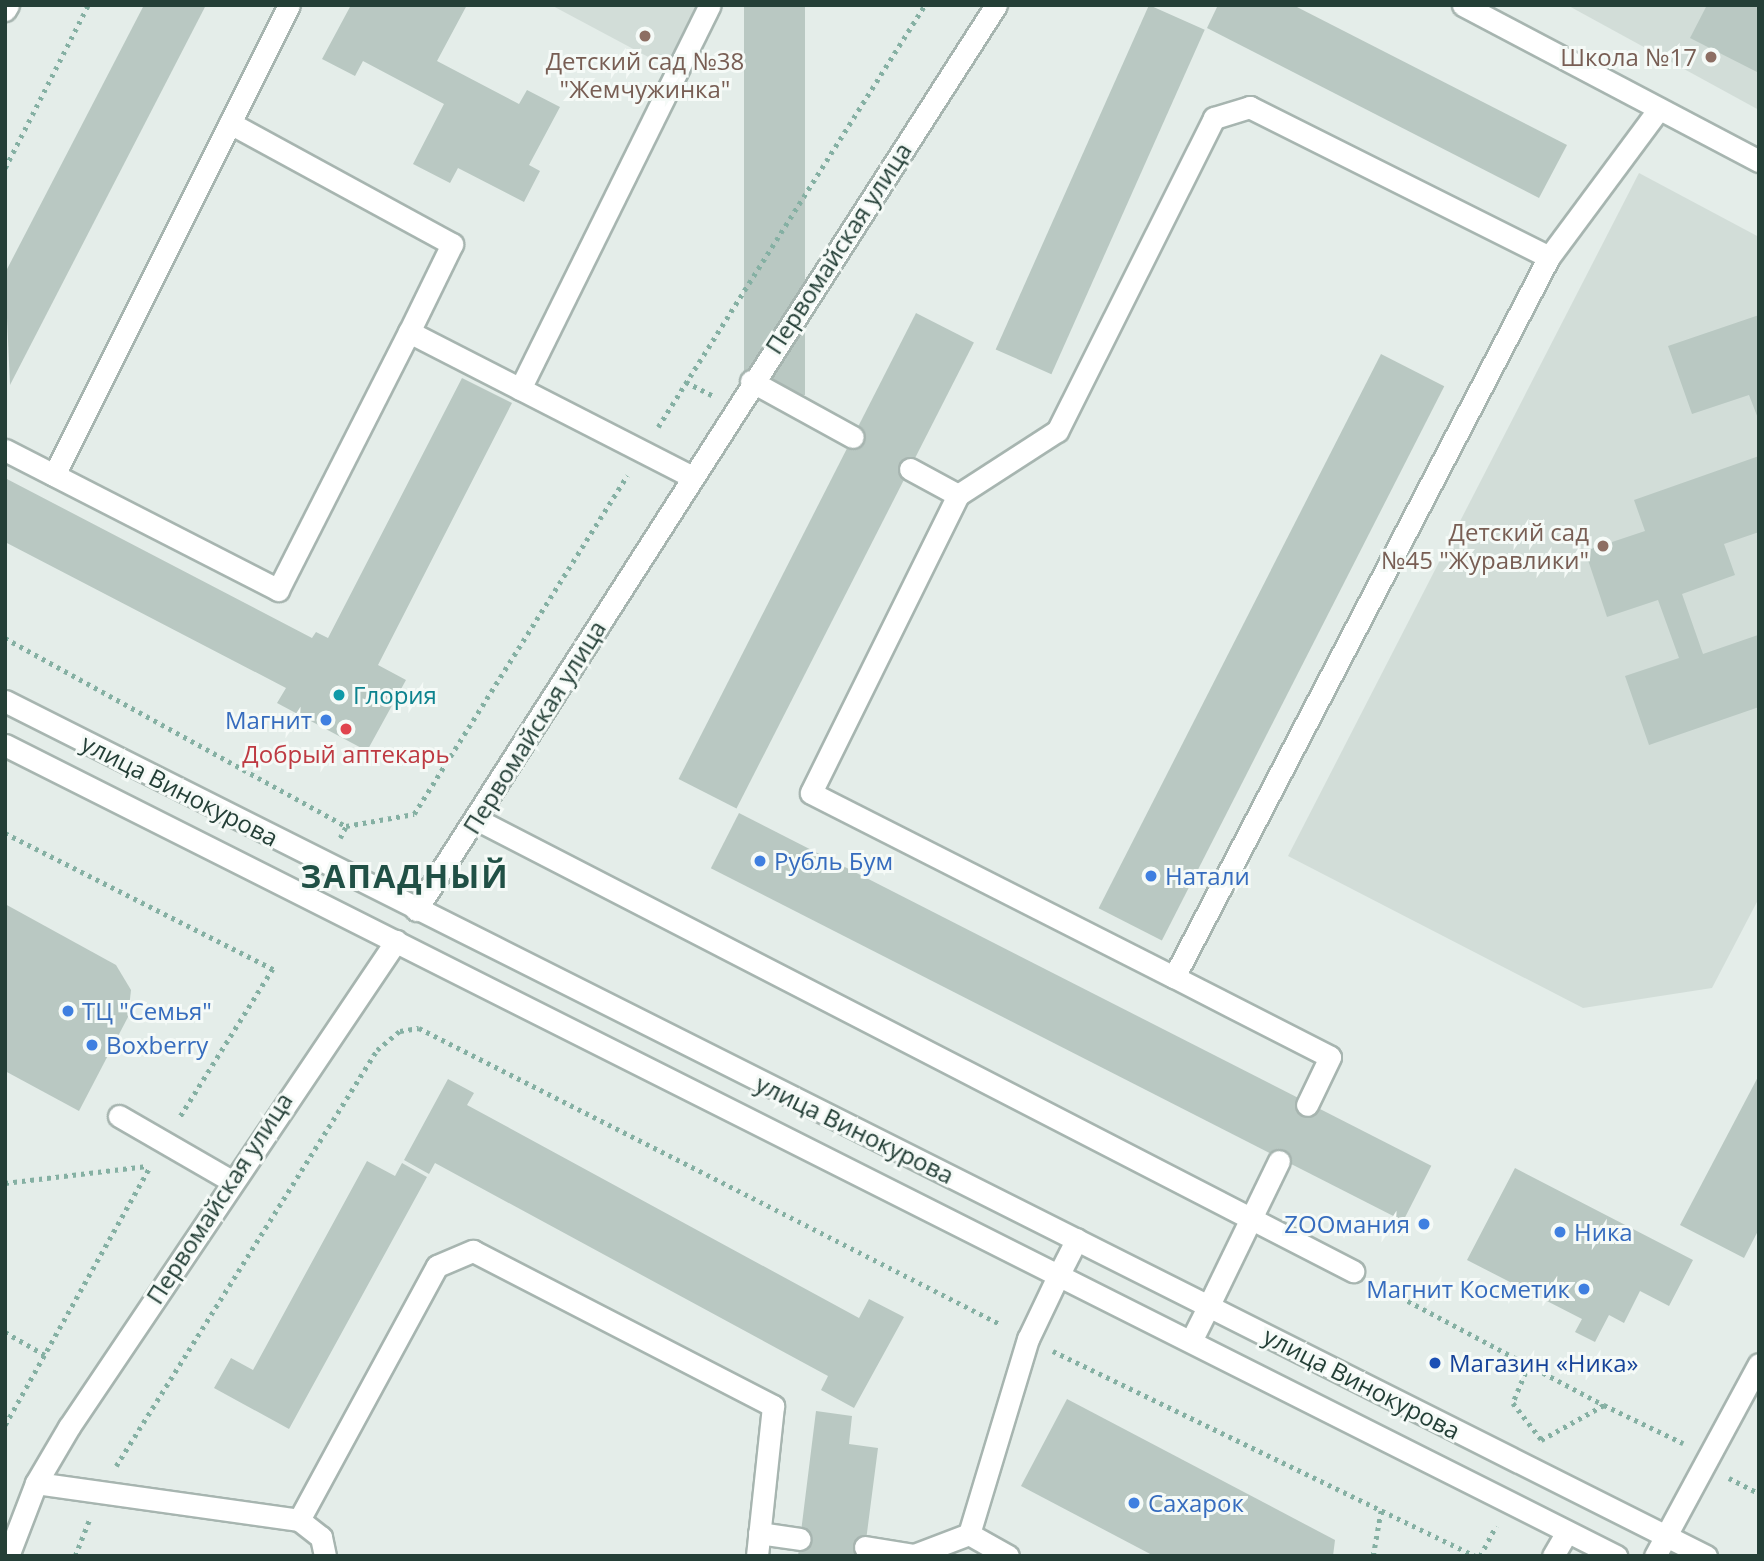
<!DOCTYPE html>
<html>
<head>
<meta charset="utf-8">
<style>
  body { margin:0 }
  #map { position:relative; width:1764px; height:1561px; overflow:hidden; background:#e4ede9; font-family:"Open Sans",sans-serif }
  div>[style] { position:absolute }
  .built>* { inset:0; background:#d2ddd8 }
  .building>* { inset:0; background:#b9c8c2; transform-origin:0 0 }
  .path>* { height:4.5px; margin-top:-2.25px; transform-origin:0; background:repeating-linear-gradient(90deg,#85b0a3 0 3.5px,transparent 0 8.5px) }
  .roads { filter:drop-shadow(2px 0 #a7b5b0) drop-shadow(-2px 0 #a7b5b0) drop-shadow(0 2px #a7b5b0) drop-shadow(0 -2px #a7b5b0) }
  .service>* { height:21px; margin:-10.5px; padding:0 10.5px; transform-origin:10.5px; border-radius:10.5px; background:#fff }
  .tertiary>* { height:21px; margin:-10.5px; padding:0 10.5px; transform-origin:10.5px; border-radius:10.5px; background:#fff }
  .secondary>* { height:21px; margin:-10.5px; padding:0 10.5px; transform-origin:10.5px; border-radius:10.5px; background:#fff }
  .dots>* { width:19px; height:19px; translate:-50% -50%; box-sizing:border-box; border:4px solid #f5faf7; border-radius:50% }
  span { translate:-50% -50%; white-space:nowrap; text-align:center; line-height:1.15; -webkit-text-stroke:6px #f5faf7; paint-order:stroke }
  .education-label { font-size:24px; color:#785e54 }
  .right { translate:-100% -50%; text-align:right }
  .street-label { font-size:24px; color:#243f37 }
  .culture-label { font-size:24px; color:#0d838f }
  .left { translate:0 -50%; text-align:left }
  .shop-label { font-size:24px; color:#366cbe }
  .health-label { font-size:24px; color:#be3a42 }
  .transit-label { font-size:24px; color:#164399 }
  .district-label { font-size:32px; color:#205045; font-weight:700; letter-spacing:2px }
  .frame { position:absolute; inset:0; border:7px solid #243f37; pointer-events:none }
</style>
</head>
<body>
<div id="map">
  <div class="built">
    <i style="clip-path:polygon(551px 5px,696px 5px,667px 67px)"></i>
    <i style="clip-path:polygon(1567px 5px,1759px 5px,1759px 110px)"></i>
    <i style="clip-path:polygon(1639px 173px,1759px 237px,1759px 898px,1712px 988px,1583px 1008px,1288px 856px)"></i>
  </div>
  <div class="building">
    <i style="clip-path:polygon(144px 5px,206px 5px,10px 385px,5px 273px)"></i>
    <i style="clip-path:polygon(351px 5px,467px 5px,437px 61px,519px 104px,527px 90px,560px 107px,529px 165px,540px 171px,524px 202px,458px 168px,450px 183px,413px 164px,444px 104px,363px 61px,355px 76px,322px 59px)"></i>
    <i style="left:744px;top:5px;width:61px;height:390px"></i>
    <i style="left:1149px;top:5px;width:61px;height:377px;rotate:24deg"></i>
    <i style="clip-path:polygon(1218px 5px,1293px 5px,1567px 145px,1539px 198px,1207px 28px)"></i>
    <i style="clip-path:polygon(1707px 5px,1759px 5px,1759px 73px,1690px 38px)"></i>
    <i style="left:916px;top:313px;width:65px;height:523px;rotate:27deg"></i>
    <i style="clip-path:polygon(1759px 315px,1759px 421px,1749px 395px,1692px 414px,1668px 346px)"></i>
    <i style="left:1381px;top:354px;width:71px;height:622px;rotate:27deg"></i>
    <i style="clip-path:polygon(462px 378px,512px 403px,378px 665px,406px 680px,367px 751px,277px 703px,286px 688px,5px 542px,5px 478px,312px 638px,316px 632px,328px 638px)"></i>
    <i style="clip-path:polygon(1759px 456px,1759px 532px,1724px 544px,1735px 575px,1682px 594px,1703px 654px,1758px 635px,1759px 707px,1649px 745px,1625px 676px,1679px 658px,1658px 600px,1607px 617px,1585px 551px,1645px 531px,1634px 500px)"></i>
    <i style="left:739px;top:813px;width:777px;height:62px;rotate:27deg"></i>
    <i style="clip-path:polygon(5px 904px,116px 965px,131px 990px,128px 1017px,79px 1111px,5px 1071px)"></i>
    <i style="clip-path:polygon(1759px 1075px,1759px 1229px,1744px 1258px,1680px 1225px)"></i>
    <i style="clip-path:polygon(448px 1079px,474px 1093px,467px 1105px,859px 1318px,869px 1299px,904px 1317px,854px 1408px,821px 1390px,828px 1376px,435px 1163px,429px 1174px,404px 1160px)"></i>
    <i style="clip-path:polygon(367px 1161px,395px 1176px,402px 1163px,427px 1177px,289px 1429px,214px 1388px,231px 1358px,253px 1370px)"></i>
    <i style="clip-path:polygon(1515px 1168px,1693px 1260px,1669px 1306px,1640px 1291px,1624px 1323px,1609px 1315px,1595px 1342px,1575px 1332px,1582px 1319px,1467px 1260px)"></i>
    <i style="clip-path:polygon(1067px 1399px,1335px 1540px,1333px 1556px,1154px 1556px,1021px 1486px)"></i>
    <i style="clip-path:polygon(816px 1411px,852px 1416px,849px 1444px,878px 1448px,864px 1556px,798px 1556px)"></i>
  </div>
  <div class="path">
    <i style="left:5px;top:168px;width:183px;rotate:-63deg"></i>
    <i style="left:686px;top:382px;width:30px;rotate:27deg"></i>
    <i style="left:658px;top:427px;width:499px;rotate:-57.7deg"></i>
    <i style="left:5px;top:638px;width:389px;rotate:28.9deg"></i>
    <i style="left:5px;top:833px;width:301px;rotate:26.9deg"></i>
    <i style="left:273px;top:969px;width:175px;rotate:122.1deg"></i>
    <i style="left:340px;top:838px;width:13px;rotate:-63deg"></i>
    <i style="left:346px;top:826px;width:69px;rotate:-10deg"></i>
    <i style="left:414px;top:814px;width:400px;rotate:-57.8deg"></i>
    <i style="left:5px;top:1183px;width:143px;rotate:-6.8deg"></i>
    <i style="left:1378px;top:1285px;width:256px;rotate:28deg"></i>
    <i style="left:5px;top:1332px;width:46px;rotate:29.9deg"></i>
    <i style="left:1053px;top:1351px;width:469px;rotate:25.9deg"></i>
    <i style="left:1529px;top:1365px;width:41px;rotate:112.8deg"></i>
    <i style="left:1513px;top:1403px;width:46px;rotate:52.1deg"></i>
    <i style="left:5px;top:1425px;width:296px;rotate:-60.7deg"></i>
    <i style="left:1541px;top:1440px;width:72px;rotate:-29.1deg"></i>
    <i style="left:1604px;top:1405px;width:88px;rotate:25.7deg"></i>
    <i style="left:116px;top:1466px;width:491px;rotate:-57.9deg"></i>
    <i style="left:377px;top:1050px;width:30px;rotate:-40deg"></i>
    <i style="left:400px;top:1031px;width:19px;rotate:-9deg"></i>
    <i style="left:419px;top:1028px;width:654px;rotate:27deg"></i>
    <i style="left:1729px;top:1478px;width:34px;rotate:27deg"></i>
    <i style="left:75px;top:1556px;width:41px;rotate:-68.5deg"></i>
    <i style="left:1373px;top:1556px;width:47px;rotate:-80.1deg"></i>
    <i style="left:1480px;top:1556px;width:34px;rotate:-62deg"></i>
  </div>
  <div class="roads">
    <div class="service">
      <i style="left:1463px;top:5px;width:335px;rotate:27.8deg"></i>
      <i style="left:5px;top:10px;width:6px;rotate:-59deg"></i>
      <i style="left:230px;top:123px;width:253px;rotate:28.6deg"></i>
      <i style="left:452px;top:244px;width:98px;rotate:116deg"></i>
      <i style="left:1549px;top:257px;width:335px;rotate:-153.4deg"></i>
      <i style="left:1250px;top:107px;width:38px;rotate:163deg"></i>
      <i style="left:1214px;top:118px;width:350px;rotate:116.6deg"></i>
      <i style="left:1057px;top:431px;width:118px;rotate:147.1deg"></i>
      <i style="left:958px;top:495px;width:332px;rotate:116.3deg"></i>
      <i style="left:811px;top:793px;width:407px;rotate:26.9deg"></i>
      <i style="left:1174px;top:977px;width:812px;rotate:-62.49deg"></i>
      <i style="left:1549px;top:257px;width:184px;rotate:-53.4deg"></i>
      <i style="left:751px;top:381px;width:116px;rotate:28.8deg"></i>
      <i style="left:520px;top:389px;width:428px;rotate:-63.7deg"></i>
      <i style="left:5px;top:450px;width:307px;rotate:27.1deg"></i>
      <i style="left:278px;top:590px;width:289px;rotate:-63.1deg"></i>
      <i style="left:409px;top:332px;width:318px;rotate:27.1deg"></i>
      <i style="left:910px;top:469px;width:55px;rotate:28.4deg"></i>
      <i style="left:54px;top:475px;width:525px;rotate:-63.43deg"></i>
      <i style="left:476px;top:819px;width:987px;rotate:27.27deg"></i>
      <i style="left:1174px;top:977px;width:175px;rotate:27.1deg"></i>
      <i style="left:1330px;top:1057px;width:53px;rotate:115.6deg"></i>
      <i style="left:119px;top:1116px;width:128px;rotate:30deg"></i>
      <i style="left:1209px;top:1305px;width:160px;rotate:-64.1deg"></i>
      <i style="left:36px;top:1483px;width:266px;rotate:8deg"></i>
      <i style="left:299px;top:1520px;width:289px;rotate:-61.5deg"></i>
      <i style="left:437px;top:1266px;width:39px;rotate:-23deg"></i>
      <i style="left:473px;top:1251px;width:338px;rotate:27.3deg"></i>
      <i style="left:773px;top:1406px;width:151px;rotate:96.1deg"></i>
      <i style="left:299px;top:1520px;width:28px;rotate:38deg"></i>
      <i style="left:321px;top:1537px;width:19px;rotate:78deg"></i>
      <i style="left:759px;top:1533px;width:41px;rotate:8.3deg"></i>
      <i style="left:865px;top:1547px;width:50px;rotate:9.3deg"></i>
      <i style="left:914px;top:1555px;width:59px;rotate:-20.9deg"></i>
      <i style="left:1008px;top:1556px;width:45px;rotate:-150.6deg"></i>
      <i style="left:969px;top:1534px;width:204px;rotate:-73.2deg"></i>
      <i style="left:1028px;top:1339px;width:72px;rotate:-64.5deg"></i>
      <i style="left:1553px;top:1556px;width:28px;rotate:-60deg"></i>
      <i style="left:1655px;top:1556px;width:218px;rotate:-61.6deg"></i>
    </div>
    <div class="tertiary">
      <i style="left:416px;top:910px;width:1075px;rotate:-57.34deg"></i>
      <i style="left:8px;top:1556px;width:78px;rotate:-69deg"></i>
      <i style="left:36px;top:1483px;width:65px;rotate:-59.5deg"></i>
      <i style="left:69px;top:1427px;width:586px;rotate:-56.07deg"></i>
    </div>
    <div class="secondary">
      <i style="left:5px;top:701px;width:1904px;rotate:26.69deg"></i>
      <i style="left:5px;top:745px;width:1804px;rotate:26.72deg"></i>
      <i style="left:1059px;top:1274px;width:39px;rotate:-63deg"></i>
      <i style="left:1191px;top:1341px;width:40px;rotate:-63.4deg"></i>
    </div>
  </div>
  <div class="dots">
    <i style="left:645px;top:36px;background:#8d6e63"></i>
    <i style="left:1711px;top:57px;background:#8d6e63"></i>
    <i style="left:1603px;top:546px;background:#8d6e63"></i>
    <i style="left:339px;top:695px;background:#0f9aa8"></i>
    <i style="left:326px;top:720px;background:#3f7fe0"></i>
    <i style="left:346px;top:729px;background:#e0444e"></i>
    <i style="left:760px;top:861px;background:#3f7fe0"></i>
    <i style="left:1151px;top:876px;background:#3f7fe0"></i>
    <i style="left:68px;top:1011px;background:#3f7fe0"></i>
    <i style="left:92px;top:1045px;background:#3f7fe0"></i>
    <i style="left:1424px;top:1224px;background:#3f7fe0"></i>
    <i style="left:1560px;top:1232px;background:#3f7fe0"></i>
    <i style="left:1584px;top:1289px;background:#3f7fe0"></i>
    <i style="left:1435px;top:1363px;background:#1a4fb4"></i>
    <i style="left:1134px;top:1503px;background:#3f7fe0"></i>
  </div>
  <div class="education-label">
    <span class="right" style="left:1697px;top:57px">Школа №17</span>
    <span style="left:645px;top:75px">Детский сад №38<br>"Жемчужинка"</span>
    <span class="right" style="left:1589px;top:546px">Детский сад<br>№45 "Журавлики"</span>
  </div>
  <div class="street-label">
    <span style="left:838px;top:248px;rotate:-57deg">Первомайская улица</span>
    <span style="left:534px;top:727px;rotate:-58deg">Первомайская улица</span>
    <span style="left:180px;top:790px;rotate:27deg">улица Винокурова</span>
    <span style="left:855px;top:1129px;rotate:26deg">улица Винокурова</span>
    <span style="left:219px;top:1198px;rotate:-57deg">Первомайская улица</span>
    <span style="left:1362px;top:1383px;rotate:27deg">улица Винокурова</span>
  </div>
  <div class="culture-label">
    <span class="left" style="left:353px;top:695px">Глория</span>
  </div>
  <div class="shop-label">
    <span class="right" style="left:312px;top:720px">Магнит</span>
    <span class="left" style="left:774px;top:861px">Рубль Бум</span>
    <span class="left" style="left:1165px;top:876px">Натали</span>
    <span class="left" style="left:82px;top:1011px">ТЦ "Семья"</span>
    <span class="left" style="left:106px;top:1045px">Boxberry</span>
    <span class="right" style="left:1410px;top:1224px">ZOOмания</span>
    <span class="left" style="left:1574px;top:1232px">Ника</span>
    <span class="right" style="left:1570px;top:1289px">Магнит Косметик</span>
    <span class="left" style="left:1148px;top:1503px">Сахарок</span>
  </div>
  <div class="health-label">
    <span style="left:346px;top:754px">Добрый аптекарь</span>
  </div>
  <div class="transit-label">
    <span class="left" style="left:1449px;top:1363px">Магазин «Ника»</span>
  </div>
  <div class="district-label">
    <span style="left:405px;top:876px">ЗАПАДНЫЙ</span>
  </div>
  <div class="frame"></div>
</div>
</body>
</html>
